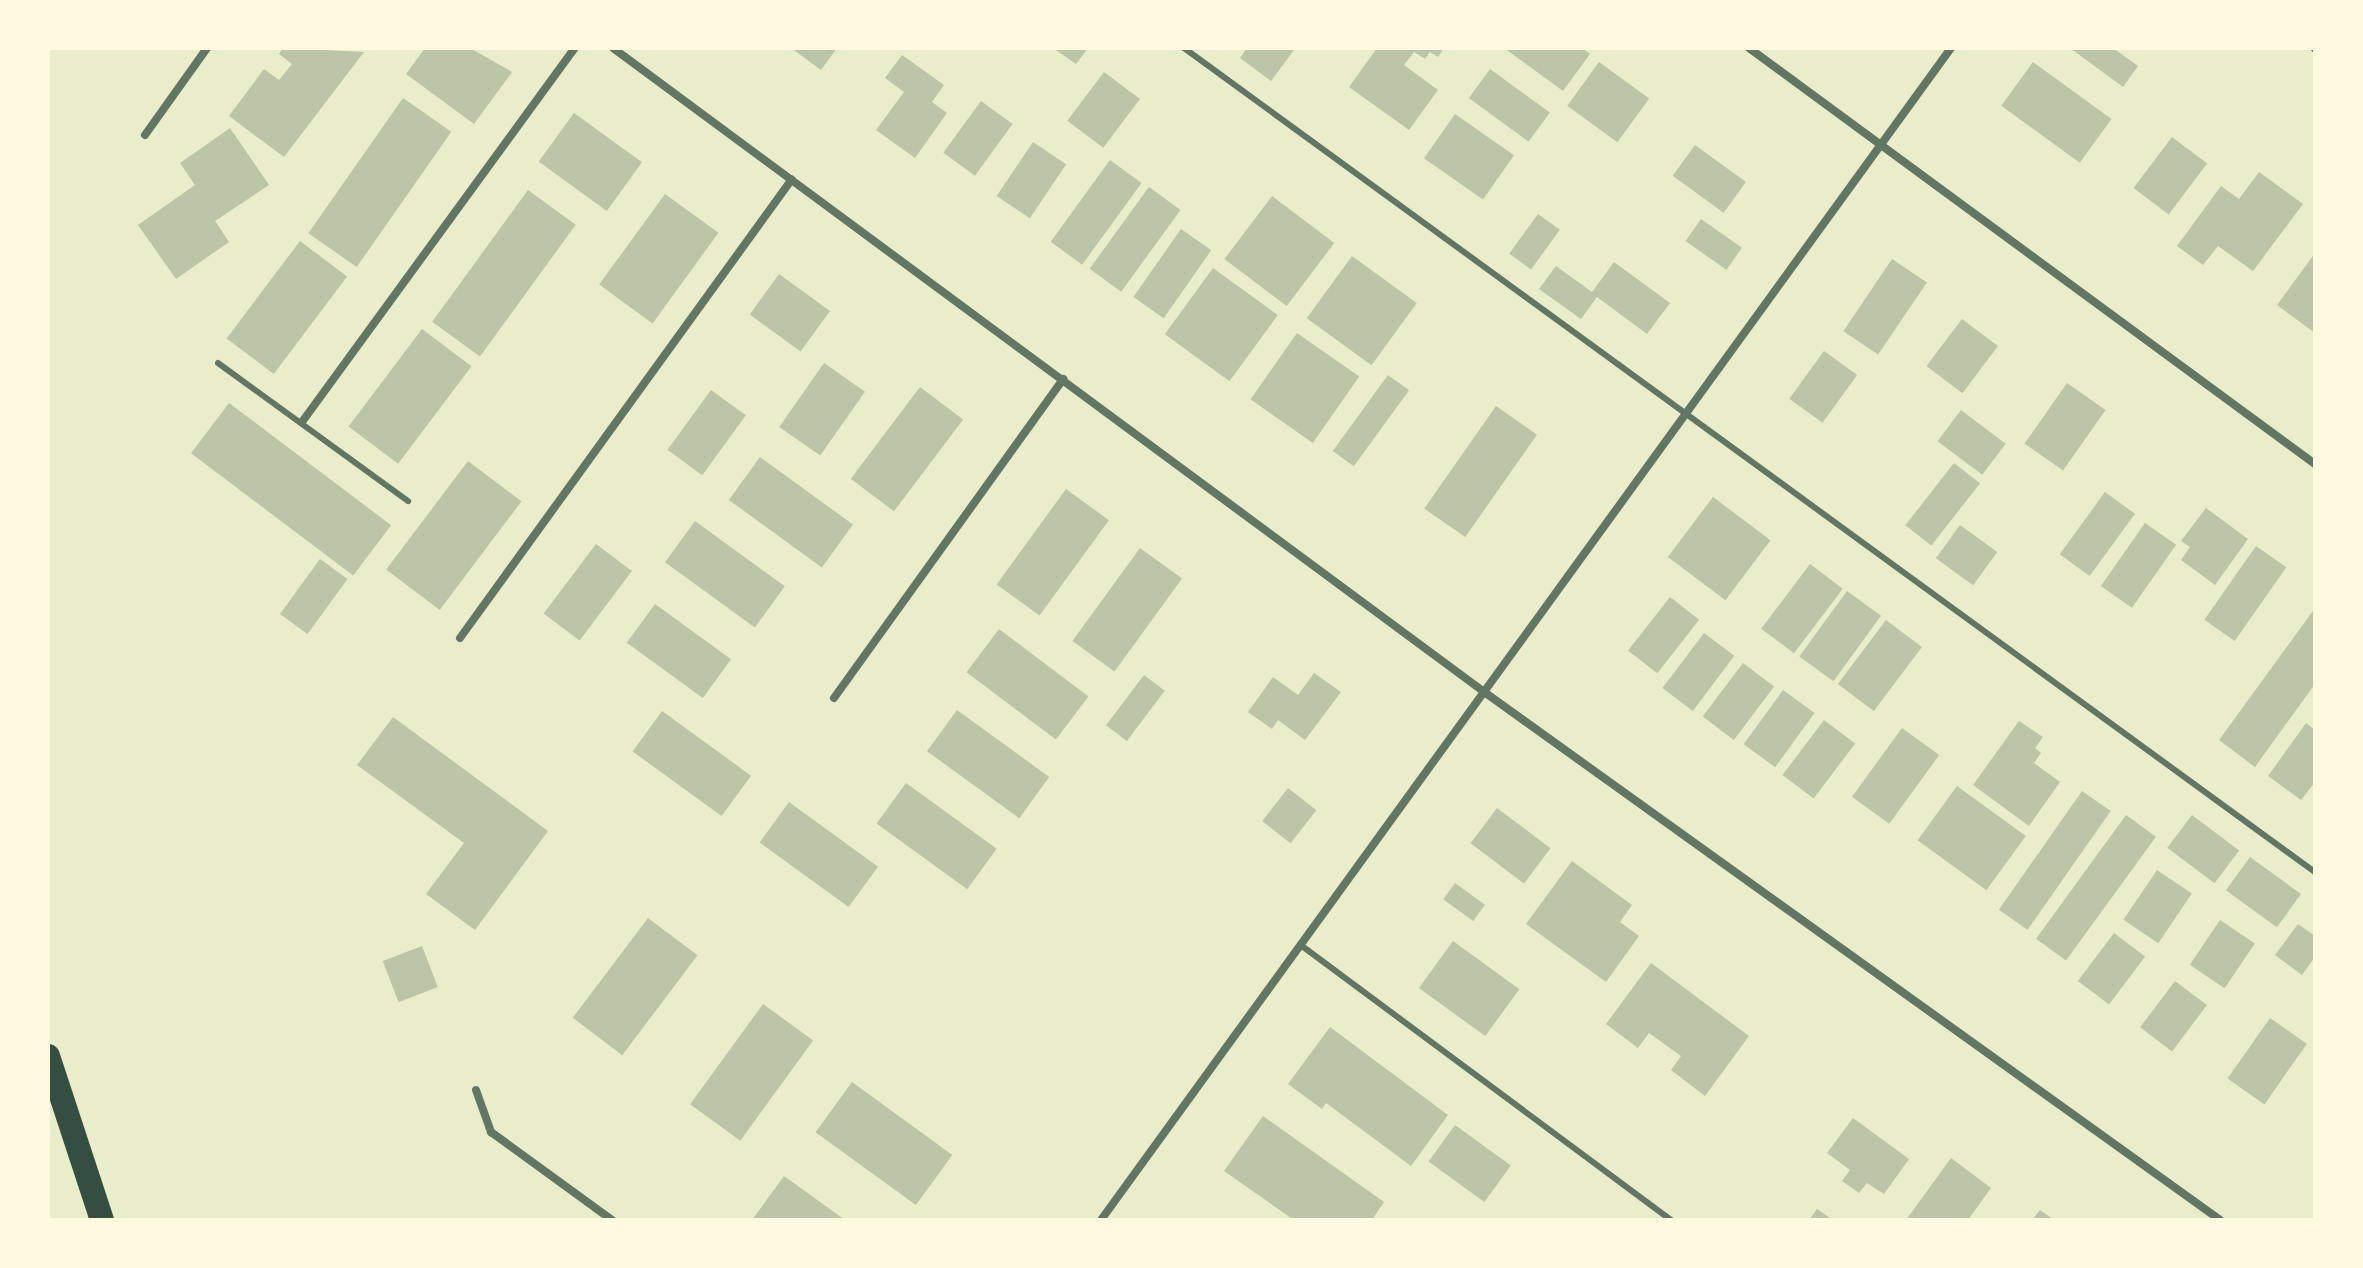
<!DOCTYPE html>
<html>
<head>
<meta charset="utf-8">
<style>
  body { margin:0 }
  #map { position:relative; width:2363px; height:1268px; overflow:hidden; background:#e9edc9; font-family:"Fira Sans",sans-serif }
  div>[style] { position:absolute }
  .building>* { inset:0; background:#bcc5a7; transform-origin:0 0 }
  .service>* { height:6px; margin:-3px; padding:0 3px; transform-origin:3px; border-radius:3px; background:#617663 }
  .minor>* { height:8px; margin:-4px; padding:0 4px; transform-origin:4px; border-radius:4px; background:#617663 }
  .motorway>* { height:24px; margin:-12px; padding:0 12px; transform-origin:12px; border-radius:12px; background:#344e41 }
  span { translate:-50% -50%; white-space:nowrap; text-align:center; line-height:1.15; -webkit-text-stroke:7px #fefae0; paint-order:stroke }
  .frame { position:absolute; inset:0; border:50px solid #fefae0; pointer-events:none }
</style>
</head>
<body>
<div id="map">
  <div class="building">
    <i style="clip-path:polygon(283px 48px,364px 52px,284px 157px,229px 116px,264px 69px,279px 80px,292px 64px,279px 54px)"></i>
    <i style="clip-path:polygon(425px 48px,470px 48px,512px 72px,474px 124px,406px 74px)"></i>
    <i style="clip-path:polygon(791px 48px,837px 48px,821px 70px)"></i>
    <i style="clip-path:polygon(1053px 48px,1088px 48px,1076px 64px)"></i>
    <i style="clip-path:polygon(1247px 48px,1290px 48px,1294px 50px,1271px 81px,1240px 58px)"></i>
    <i style="clip-path:polygon(1377px 48px,1444px 48px,1438px 57px,1430px 52px,1425px 59px,1414px 52px,1404px 65px,1438px 90px,1409px 130px,1349px 87px)"></i>
    <i style="clip-path:polygon(1504px 48px,1582px 48px,1590px 54px,1563px 91px)"></i>
    <i style="clip-path:polygon(2070px 48px,2113px 48px,2138px 66px,2123px 87px)"></i>
    <i style="clip-path:polygon(902px 55px,944px 85px,932px 102px,947px 113px,915px 158px,876px 130px,904px 92px,885px 78px)"></i>
    <i style="left:1599px;top:62px;width:62px;height:54px;rotate:36deg"></i>
    <i style="left:2033px;top:62px;width:97px;height:54px;rotate:36deg"></i>
    <i style="left:1490px;top:69px;width:74px;height:36px;rotate:36deg"></i>
    <i style="left:1104px;top:72px;width:45px;height:61px;rotate:37deg"></i>
    <i style="left:403px;top:98px;width:59px;height:165px;rotate:35deg"></i>
    <i style="left:981px;top:101px;width:39px;height:64px;rotate:36deg"></i>
    <i style="left:574px;top:113px;width:84px;height:60px;rotate:36deg"></i>
    <i style="left:1455px;top:114px;width:72px;height:54px;rotate:35deg"></i>
    <i style="clip-path:polygon(230px 128px,269px 185px,215px 221px,229px 242px,176px 279px,138px 225px,195px 185px,180px 163px)"></i>
    <i style="left:2172px;top:137px;width:44px;height:64px;rotate:37deg"></i>
    <i style="left:1033px;top:142px;width:40px;height:65px;rotate:34deg"></i>
    <i style="left:1695px;top:145px;width:63px;height:38px;rotate:36deg"></i>
    <i style="left:1110px;top:160px;width:39px;height:101px;rotate:36deg"></i>
    <i style="clip-path:polygon(2259px 172px,2303px 204px,2253px 271px,2218px 246px,2203px 265px,2177px 246px,2221px 186px,2239px 199px)"></i>
    <i style="left:1149px;top:187px;width:39px;height:101px;rotate:36deg"></i>
    <i style="left:528px;top:190px;width:59px;height:163px;rotate:36deg"></i>
    <i style="left:665px;top:194px;width:66px;height:112px;rotate:36deg"></i>
    <i style="left:1272px;top:196px;width:78px;height:79px;rotate:37deg"></i>
    <i style="left:1538px;top:214px;width:27px;height:49px;rotate:36deg"></i>
    <i style="left:1701px;top:219px;width:50px;height:27px;rotate:35deg"></i>
    <i style="left:1181px;top:229px;width:37px;height:83px;rotate:35deg"></i>
    <i style="left:300px;top:241px;width:59px;height:122px;rotate:37deg"></i>
    <i style="clip-path:polygon(2315px 253px,2315px 333px,2277px 305px)"></i>
    <i style="left:1352px;top:256px;width:80px;height:77px;rotate:36deg"></i>
    <i style="left:1892px;top:259px;width:42px;height:87px;rotate:34deg"></i>
    <i style="clip-path:polygon(1614px 262px,1670px 303px,1647px 334px,1597px 297px,1581px 319px,1539px 289px,1556px 266px,1592px 292px)"></i>
    <i style="left:1213px;top:268px;width:80px;height:82px;rotate:36deg"></i>
    <i style="left:779px;top:274px;width:63px;height:50px;rotate:36deg"></i>
    <i style="left:1962px;top:319px;width:45px;height:59px;rotate:37deg"></i>
    <i style="left:422px;top:329px;width:62px;height:122px;rotate:37deg"></i>
    <i style="left:1297px;top:333px;width:76px;height:81px;rotate:35deg"></i>
    <i style="left:1824px;top:351px;width:41px;height:59px;rotate:36deg"></i>
    <i style="left:824px;top:363px;width:50px;height:78px;rotate:35deg"></i>
    <i style="left:1388px;top:375px;width:26px;height:94px;rotate:36deg"></i>
    <i style="left:2067px;top:383px;width:47px;height:74px;rotate:35deg"></i>
    <i style="left:920px;top:387px;width:54px;height:115px;rotate:37deg"></i>
    <i style="left:711px;top:390px;width:43px;height:74px;rotate:36deg"></i>
    <i style="left:229px;top:403px;width:203px;height:63px;rotate:37deg"></i>
    <i style="left:1496px;top:406px;width:50px;height:125px;rotate:35deg"></i>
    <i style="left:1961px;top:410px;width:56px;height:39px;rotate:37deg"></i>
    <i style="left:760px;top:457px;width:115px;height:53px;rotate:36deg"></i>
    <i style="left:468px;top:461px;width:67px;height:136px;rotate:37deg"></i>
    <i style="left:1954px;top:463px;width:33px;height:79px;rotate:38deg"></i>
    <i style="left:1066px;top:489px;width:53px;height:118px;rotate:36deg"></i>
    <i style="left:2105px;top:492px;width:37px;height:77px;rotate:36deg"></i>
    <i style="left:1713px;top:497px;width:72px;height:75px;rotate:37deg"></i>
    <i style="clip-path:polygon(2206px 508px,2248px 539px,2215px 585px,2181px 560px,2190px 547px,2181px 541px)"></i>
    <i style="left:695px;top:521px;width:111px;height:51px;rotate:36deg"></i>
    <i style="left:2145px;top:523px;width:38px;height:77px;rotate:35deg"></i>
    <i style="left:1960px;top:525px;width:46px;height:41px;rotate:36deg"></i>
    <i style="left:596px;top:544px;width:45px;height:87px;rotate:37deg"></i>
    <i style="left:2256px;top:546px;width:37px;height:90px;rotate:35deg"></i>
    <i style="left:1140px;top:548px;width:52px;height:115px;rotate:36deg"></i>
    <i style="left:320px;top:559px;width:34px;height:68px;rotate:36deg"></i>
    <i style="left:1810px;top:564px;width:41px;height:81px;rotate:37deg"></i>
    <i style="left:1847px;top:591px;width:42px;height:81px;rotate:36deg"></i>
    <i style="left:1670px;top:597px;width:37px;height:68px;rotate:38deg"></i>
    <i style="left:655px;top:604px;width:94px;height:48px;rotate:36deg"></i>
    <i style="clip-path:polygon(2315px 608px,2315px 684px,2255px 767px,2219px 740px)"></i>
    <i style="left:1886px;top:620px;width:45px;height:80px;rotate:37deg"></i>
    <i style="left:999px;top:629px;width:112px;height:54px;rotate:37deg"></i>
    <i style="left:1704px;top:633px;width:38px;height:69px;rotate:37deg"></i>
    <i style="left:1743px;top:663px;width:39px;height:67px;rotate:37deg"></i>
    <i style="clip-path:polygon(1314px 673px,1341px 692px,1305px 740px,1278px 720px,1272px 729px,1248px 712px,1273px 677px,1298px 695px)"></i>
    <i style="left:1144px;top:675px;width:26px;height:63px;rotate:37deg"></i>
    <i style="left:1783px;top:690px;width:39px;height:67px;rotate:36deg"></i>
    <i style="left:957px;top:710px;width:114px;height:51px;rotate:36deg"></i>
    <i style="left:662px;top:711px;width:110px;height:50px;rotate:36deg"></i>
    <i style="clip-path:polygon(393px 717px,548px 831px,475px 930px,426px 894px,464px 843px,357px 765px)"></i>
    <i style="left:1824px;top:720px;width:39px;height:69px;rotate:37deg"></i>
    <i style="clip-path:polygon(2019px 721px,2043px 737px,2035px 748px,2041px 753px,2034px 763px,2060px 782px,2029px 826px,1973px 785px)"></i>
    <i style="clip-path:polygon(2306px 723px,2315px 730px,2315px 782px,2301px 800px,2268px 776px)"></i>
    <i style="left:1902px;top:728px;width:46px;height:85px;rotate:36deg"></i>
    <i style="left:906px;top:783px;width:112px;height:50px;rotate:36deg"></i>
    <i style="left:1957px;top:786px;width:85px;height:67px;rotate:36deg"></i>
    <i style="left:1288px;top:788px;width:36px;height:42px;rotate:38deg"></i>
    <i style="left:2082px;top:791px;width:35px;height:145px;rotate:35deg"></i>
    <i style="left:789px;top:802px;width:110px;height:50px;rotate:36deg"></i>
    <i style="left:1497px;top:808px;width:67px;height:44px;rotate:37deg"></i>
    <i style="left:2126px;top:815px;width:37px;height:153px;rotate:36deg"></i>
    <i style="left:2192px;top:815px;width:59px;height:41px;rotate:37deg"></i>
    <i style="left:2250px;top:857px;width:63px;height:41px;rotate:36deg"></i>
    <i style="clip-path:polygon(1572px 861px,1632px 905px,1620px 922px,1639px 936px,1606px 982px,1526px 924px)"></i>
    <i style="left:2157px;top:870px;width:42px;height:60px;rotate:34deg"></i>
    <i style="left:1455px;top:883px;width:37px;height:20px;rotate:36deg"></i>
    <i style="left:648px;top:918px;width:62px;height:125px;rotate:37deg"></i>
    <i style="left:2220px;top:920px;width:42px;height:54px;rotate:34deg"></i>
    <i style="clip-path:polygon(2298px 924px,2315px 936px,2315px 957px,2302px 975px,2275px 955px)"></i>
    <i style="left:2114px;top:933px;width:39px;height:60px;rotate:37deg"></i>
    <i style="left:1453px;top:941px;width:82px;height:58px;rotate:36deg"></i>
    <i style="left:422px;top:946px;width:44px;height:42px;rotate:69deg"></i>
    <i style="clip-path:polygon(1651px 963px,1749px 1036px,1705px 1096px,1671px 1070px,1681px 1056px,1649px 1033px,1638px 1048px,1606px 1024px)"></i>
    <i style="left:2175px;top:981px;width:40px;height:58px;rotate:37deg"></i>
    <i style="left:763px;top:1004px;width:62px;height:124px;rotate:36deg"></i>
    <i style="left:2270px;top:1018px;width:45px;height:74px;rotate:35deg"></i>
    <i style="clip-path:polygon(1330px 1027px,1448px 1115px,1411px 1166px,1326px 1103px,1322px 1109px,1288px 1084px)"></i>
    <i style="left:852px;top:1082px;width:124px;height:62px;rotate:36deg"></i>
    <i style="clip-path:polygon(1263px 1116px,1384px 1202px,1372px 1220px,1294px 1220px,1224px 1171px)"></i>
    <i style="clip-path:polygon(1853px 1118px,1909px 1159px,1884px 1194px,1867px 1183px,1859px 1193px,1842px 1181px,1850px 1170px,1827px 1153px)"></i>
    <i style="left:1455px;top:1125px;width:69px;height:45px;rotate:36deg"></i>
    <i style="clip-path:polygon(1951px 1158px,1991px 1188px,1968px 1220px,1906px 1220px)"></i>
    <i style="clip-path:polygon(784px 1176px,845px 1220px,752px 1220px)"></i>
    <i style="clip-path:polygon(1817px 1209px,1833px 1220px,1809px 1220px)"></i>
    <i style="clip-path:polygon(2040px 1210px,2054px 1220px,2032px 1220px)"></i>
  </div>
  <div class="service">
    <i style="left:1184px;top:48px;width:1399px;rotate:36.08deg"></i>
    <i style="left:2313px;top:48px;width:3px;rotate:45deg"></i>
    <i style="left:218px;top:363px;width:235px;rotate:36deg"></i>
    <i style="left:1302px;top:946px;width:460px;rotate:36.6deg"></i>
  </div>
  <div class="minor">
    <i style="left:613px;top:48px;width:1087px;rotate:36.47deg"></i>
    <i style="left:1487px;top:694px;width:902px;rotate:35.66deg"></i>
    <i style="left:1749px;top:48px;width:702px;rotate:36.32deg"></i>
    <i style="left:145px;top:135px;width:107px;rotate:-54.5deg"></i>
    <i style="left:302px;top:422px;width:463px;rotate:-53.9deg"></i>
    <i style="left:460px;top:638px;width:566px;rotate:-54.12deg"></i>
    <i style="left:834px;top:698px;width:393px;rotate:-54.3deg"></i>
    <i style="left:476px;top:1090px;width:45px;rotate:70.3deg"></i>
    <i style="left:491px;top:1132px;width:150px;rotate:36deg"></i>
    <i style="left:1101px;top:1220px;width:1448px;rotate:-54.05deg"></i>
  </div>
  <div class="motorway">
    <i style="left:48px;top:1056px;width:173px;rotate:71.8deg"></i>
  </div>
  <div class="frame"></div>
</div>
</body>
</html>
